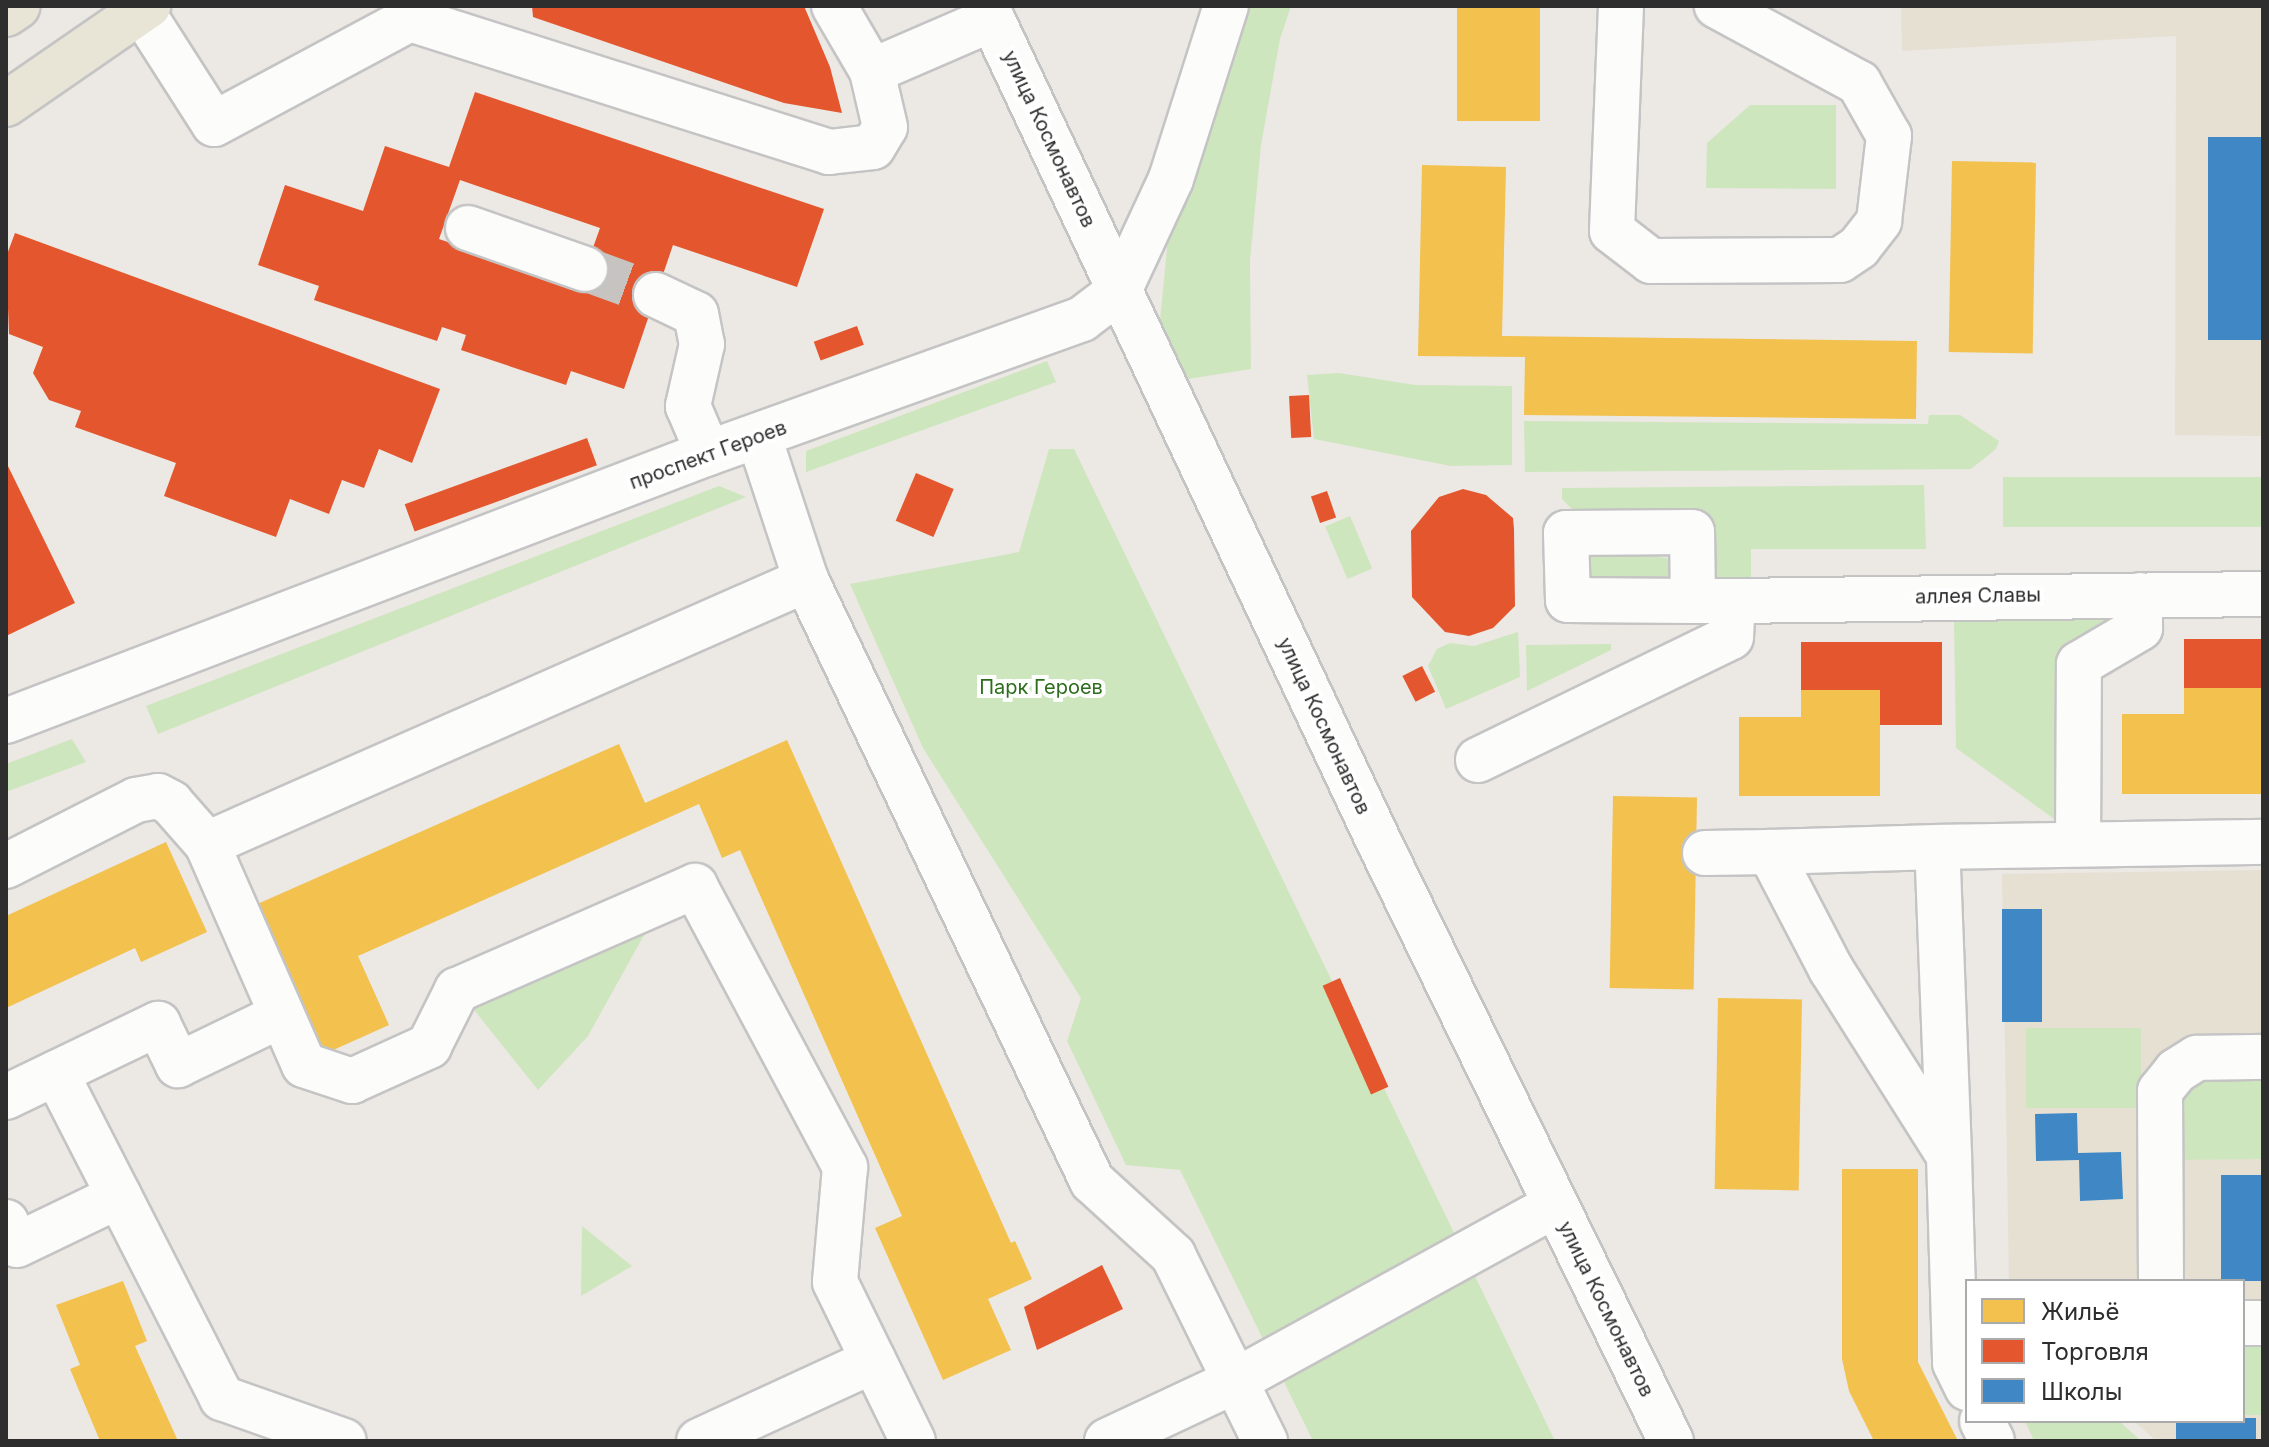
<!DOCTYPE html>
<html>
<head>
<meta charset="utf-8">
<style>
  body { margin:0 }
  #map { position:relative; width:2269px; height:1447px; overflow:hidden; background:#ece8e4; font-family:Inter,sans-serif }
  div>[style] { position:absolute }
  .education>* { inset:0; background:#e6e0d3 }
  .green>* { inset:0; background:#cee6be; transform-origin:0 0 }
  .homes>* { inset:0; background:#f2c14e; transform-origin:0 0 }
  .shops>* { inset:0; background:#e4572e; transform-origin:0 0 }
  .schools>* { inset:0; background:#3f88c5; transform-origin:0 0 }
  .minor-tunnel>* { height:44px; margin-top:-22px; transform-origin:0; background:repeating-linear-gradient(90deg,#c6c3c0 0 44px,transparent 0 66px) }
  .roads { filter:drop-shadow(2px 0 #c5c4c5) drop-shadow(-2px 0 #c5c4c5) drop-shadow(0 2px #c5c4c5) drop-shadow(0 -2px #c5c4c5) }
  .minor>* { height:44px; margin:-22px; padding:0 22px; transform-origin:22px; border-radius:22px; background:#fcfcfb }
  .major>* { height:44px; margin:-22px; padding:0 22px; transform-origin:22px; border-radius:22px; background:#e8e4d6 }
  span { translate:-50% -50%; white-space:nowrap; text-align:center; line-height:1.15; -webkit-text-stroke:8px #fff; paint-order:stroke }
  .street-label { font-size:20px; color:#2e2e2e }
  .park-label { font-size:20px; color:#2c6e1b }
  .frame { position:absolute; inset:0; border:8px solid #2e2e2e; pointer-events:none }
  .legend { position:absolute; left:1965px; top:1279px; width:280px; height:144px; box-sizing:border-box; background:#fff; border:2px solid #ababab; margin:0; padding:10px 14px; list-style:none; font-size:24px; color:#2e2e2e }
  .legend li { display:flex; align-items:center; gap:16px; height:40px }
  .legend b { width:40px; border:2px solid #ababab }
</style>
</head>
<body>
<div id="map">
  <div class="education">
    <i style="clip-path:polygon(1901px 6px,2263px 6px,2263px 436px,2175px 435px,2176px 36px,1902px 51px)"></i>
    <i style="clip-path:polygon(2263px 870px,2263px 1441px,2156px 1441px,2134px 1421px,2243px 1421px,2243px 1281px,2009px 1281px,2002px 874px)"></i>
  </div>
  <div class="green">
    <i style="clip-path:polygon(1241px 6px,1291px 6px,1280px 39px,1261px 145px,1250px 261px,1251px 369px,1175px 381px,1160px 321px,1170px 217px)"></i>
    <i style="clip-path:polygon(1750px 105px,1836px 105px,1836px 189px,1706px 188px,1707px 143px)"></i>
    <i style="clip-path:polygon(1047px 361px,1056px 382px,806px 472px,806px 451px)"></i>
    <i style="clip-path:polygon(1339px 373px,1415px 385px,1512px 386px,1512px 465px,1451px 466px,1314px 439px,1307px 375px)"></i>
    <i style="clip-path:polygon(1929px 415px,1960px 415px,1999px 441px,1996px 449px,1971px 469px,1525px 472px,1524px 421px,1928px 424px)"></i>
    <i style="clip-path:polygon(1049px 449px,1074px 449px,1555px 1441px,1313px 1441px,1180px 1170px,1126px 1165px,1067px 1041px,1081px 998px,923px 748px,850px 584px,1019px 552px)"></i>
    <i style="left:2263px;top:477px;width:50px;height:260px;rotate:90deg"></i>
    <i style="clip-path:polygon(1924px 485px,1926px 549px,1751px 549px,1751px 594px,1700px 595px,1698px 524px,1575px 512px,1562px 499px,1562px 488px)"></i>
    <i style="clip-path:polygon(719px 486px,746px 497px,158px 734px,146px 706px)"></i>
    <i style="left:1350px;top:516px;width:57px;height:27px;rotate:67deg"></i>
    <i style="clip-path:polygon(1590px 550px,1667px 558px,1674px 568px,1673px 580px,1588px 586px,1584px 556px)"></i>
    <i style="clip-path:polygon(2136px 618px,2077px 662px,2075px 834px,1956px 748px,1954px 620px)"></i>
    <i style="clip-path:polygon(1518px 632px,1520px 677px,1446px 709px,1428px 666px,1437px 649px,1450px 643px,1474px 646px)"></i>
    <i style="clip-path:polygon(1611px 644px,1611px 650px,1527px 691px,1526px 645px)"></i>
    <i style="clip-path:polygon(72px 739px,86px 762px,6px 792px,6px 764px)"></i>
    <i style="clip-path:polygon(659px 908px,588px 1036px,538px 1090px,467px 1001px)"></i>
    <i style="left:2026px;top:1028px;width:115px;height:80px"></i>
    <i style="clip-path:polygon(2263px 1061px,2263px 1159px,2163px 1160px,2178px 1073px)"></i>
    <i style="clip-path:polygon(582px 1226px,632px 1266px,581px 1296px)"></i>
    <i style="left:2243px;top:1347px;width:20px;height:68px"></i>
    <i style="clip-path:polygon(2025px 1421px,2119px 1421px,2141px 1441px,2034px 1441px)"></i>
  </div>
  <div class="homes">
    <i style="left:1457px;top:6px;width:83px;height:115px"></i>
    <i style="left:1952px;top:161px;width:84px;height:191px;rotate:1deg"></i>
    <i style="clip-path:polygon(1422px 165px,1506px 167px,1502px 336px,1917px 341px,1916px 419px,1524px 415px,1525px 357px,1418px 356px)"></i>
    <i style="clip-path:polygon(2263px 687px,2263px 794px,2122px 794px,2122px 714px,2184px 714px,2184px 688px)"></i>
    <i style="clip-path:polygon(1801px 690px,1880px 690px,1880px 796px,1739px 796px,1739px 717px,1801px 717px)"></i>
    <i style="clip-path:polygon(787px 740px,1011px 1243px,1015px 1241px,1032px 1279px,988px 1299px,1011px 1350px,943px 1380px,875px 1228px,902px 1216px,740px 850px,722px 858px,699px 804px,358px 956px,389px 1025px,311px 1060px,244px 910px,619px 744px,645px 803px)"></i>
    <i style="left:1613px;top:796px;width:84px;height:192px;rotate:1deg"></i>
    <i style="clip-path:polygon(166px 842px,207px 932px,141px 962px,135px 948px,6px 1008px,6px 916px)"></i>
    <i style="left:1718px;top:998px;width:84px;height:191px;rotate:1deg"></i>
    <i style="clip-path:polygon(1842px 1169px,1918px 1169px,1918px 1362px,1958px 1441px,1874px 1441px,1849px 1391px,1842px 1359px)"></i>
    <i style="clip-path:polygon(123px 1281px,147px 1341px,135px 1346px,178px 1441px,100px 1441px,70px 1369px,80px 1365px,56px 1305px)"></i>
  </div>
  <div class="shops">
    <i style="clip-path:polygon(532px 6px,804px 6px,830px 67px,842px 113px,784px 103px,533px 17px)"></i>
    <i style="clip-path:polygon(evenodd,475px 92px,824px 209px,797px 287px,673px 245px,624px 389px,571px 371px,566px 385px,461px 350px,466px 335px,442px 327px,437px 341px,314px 300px,319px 286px,258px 265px,285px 185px,363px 211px,385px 146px,449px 167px,475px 92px,460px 180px,600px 228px,579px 287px,439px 239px,460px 180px)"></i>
    <i style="clip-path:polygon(15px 233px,440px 389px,412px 463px,379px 449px,364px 488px,342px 480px,329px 514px,290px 499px,276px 537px,164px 496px,176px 463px,75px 427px,81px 411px,49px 400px,33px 373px,43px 347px,9px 334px,6px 257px)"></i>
    <i style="left:857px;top:326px;width:20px;height:46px;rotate:70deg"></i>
    <i style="left:1309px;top:395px;width:42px;height:20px;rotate:87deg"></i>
    <i style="left:587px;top:438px;width:29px;height:194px;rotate:70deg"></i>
    <i style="clip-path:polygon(6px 462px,75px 603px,6px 636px)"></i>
    <i style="left:916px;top:473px;width:41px;height:52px;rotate:23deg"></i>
    <i style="clip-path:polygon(1463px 489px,1486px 495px,1513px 518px,1514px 529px,1515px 606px,1493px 628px,1469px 636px,1445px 632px,1412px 597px,1411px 531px,1439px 497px)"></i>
    <i style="left:1327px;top:491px;width:28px;height:17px;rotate:71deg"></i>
    <i style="left:2184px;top:639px;width:79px;height:49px"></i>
    <i style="clip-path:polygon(1801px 642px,1942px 642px,1942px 725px,1880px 725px,1880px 690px,1801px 690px)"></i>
    <i style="left:1422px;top:666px;width:29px;height:22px;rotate:63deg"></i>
    <i style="left:1340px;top:978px;width:119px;height:19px;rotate:66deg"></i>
    <i style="clip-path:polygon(1102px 1265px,1123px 1309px,1037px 1350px,1024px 1307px)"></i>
  </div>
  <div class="schools">
    <i style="left:2263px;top:137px;width:203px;height:55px;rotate:90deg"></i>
    <i style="left:2002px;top:909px;width:40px;height:113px"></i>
    <i style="clip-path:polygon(2077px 1113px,2078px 1153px,2121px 1152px,2123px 1199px,2080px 1201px,2079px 1160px,2036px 1161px,2035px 1114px)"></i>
    <i style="left:2221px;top:1175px;width:42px;height:106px"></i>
    <i style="clip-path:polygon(2243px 1418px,2256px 1418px,2256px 1441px,2176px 1441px,2176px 1421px)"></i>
  </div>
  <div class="minor-tunnel">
    <i style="left:585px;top:269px;width:76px;rotate:20.1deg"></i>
  </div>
  <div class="roads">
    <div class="minor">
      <i style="left:834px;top:6px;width:75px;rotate:59.7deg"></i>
      <i style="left:986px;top:6px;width:928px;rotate:64.82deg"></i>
      <i style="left:1381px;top:846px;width:662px;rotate:64.02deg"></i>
      <i style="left:1621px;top:6px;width:225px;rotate:92.3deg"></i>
      <i style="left:1612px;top:231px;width:49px;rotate:37.6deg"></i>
      <i style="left:1651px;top:261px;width:189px;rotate:-0.3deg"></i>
      <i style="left:1840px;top:260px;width:23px;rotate:-34deg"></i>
      <i style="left:1859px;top:247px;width:33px;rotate:-52deg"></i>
      <i style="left:1879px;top:221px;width:86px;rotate:-83.3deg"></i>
      <i style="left:1889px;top:136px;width:61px;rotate:-119.5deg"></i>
      <i style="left:1859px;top:83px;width:162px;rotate:-151.5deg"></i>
      <i style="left:141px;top:10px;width:135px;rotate:57.4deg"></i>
      <i style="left:214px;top:124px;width:222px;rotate:-28.2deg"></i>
      <i style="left:410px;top:19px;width:16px;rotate:-55deg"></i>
      <i style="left:410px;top:19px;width:440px;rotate:17.6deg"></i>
      <i style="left:829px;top:152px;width:44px;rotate:-6.5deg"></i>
      <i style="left:873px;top:147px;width:23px;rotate:-59deg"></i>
      <i style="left:885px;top:127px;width:57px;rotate:-103.1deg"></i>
      <i style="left:872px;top:71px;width:131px;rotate:-23.4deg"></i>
      <i style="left:468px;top:228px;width:124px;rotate:19.3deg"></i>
      <i style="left:656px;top:295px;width:44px;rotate:25.4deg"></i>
      <i style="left:696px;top:314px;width:31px;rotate:79deg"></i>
      <i style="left:702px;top:344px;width:64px;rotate:102.7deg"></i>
      <i style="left:688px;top:406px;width:51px;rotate:66.9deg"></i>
      <i style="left:759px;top:437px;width:151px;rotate:71.8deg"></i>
      <i style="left:806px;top:580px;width:666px;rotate:64.55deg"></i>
      <i style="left:1092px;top:1181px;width:110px;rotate:42.4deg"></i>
      <i style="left:1173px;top:1255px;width:208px;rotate:63.7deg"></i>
      <i style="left:1693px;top:601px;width:69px;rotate:-90.8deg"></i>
      <i style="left:1692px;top:532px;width:126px;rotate:179.5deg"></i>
      <i style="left:1566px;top:533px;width:67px;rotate:88.3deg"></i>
      <i style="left:1568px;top:600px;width:125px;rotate:0.5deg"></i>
      <i style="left:1693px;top:601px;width:40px"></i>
      <i style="left:1733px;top:601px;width:530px;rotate:-0.76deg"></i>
      <i style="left:6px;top:721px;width:751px;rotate:-20.9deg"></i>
      <i style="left:708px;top:453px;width:397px;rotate:-19.7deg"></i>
      <i style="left:1082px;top:319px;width:46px;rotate:-37.1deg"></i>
      <i style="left:1119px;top:291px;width:123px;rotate:-65.1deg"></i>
      <i style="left:1171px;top:179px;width:182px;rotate:-72.4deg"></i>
      <i style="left:1478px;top:760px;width:281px;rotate:-25.9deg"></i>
      <i style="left:1731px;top:637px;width:36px;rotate:-87deg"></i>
      <i style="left:207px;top:844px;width:655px;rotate:-23.78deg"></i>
      <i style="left:2078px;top:844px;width:180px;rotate:-89.7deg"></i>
      <i style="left:2079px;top:664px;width:71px;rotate:-30.5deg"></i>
      <i style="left:2140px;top:628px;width:33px;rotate:-90deg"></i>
      <i style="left:1770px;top:852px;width:167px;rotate:-1.7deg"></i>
      <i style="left:1705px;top:853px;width:65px;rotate:-0.9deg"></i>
      <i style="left:1770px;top:852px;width:132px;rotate:62.5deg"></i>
      <i style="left:1831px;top:969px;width:221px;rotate:57.7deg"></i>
      <i style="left:1949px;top:1156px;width:207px;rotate:88.3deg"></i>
      <i style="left:1955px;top:1363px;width:28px;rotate:64deg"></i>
      <i style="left:6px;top:866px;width:146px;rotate:-26.9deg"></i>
      <i style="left:136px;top:800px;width:22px;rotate:-10deg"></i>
      <i style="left:158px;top:796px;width:15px;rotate:28deg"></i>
      <i style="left:171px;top:803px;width:55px;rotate:48.7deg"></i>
      <i style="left:207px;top:844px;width:241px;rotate:66.3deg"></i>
      <i style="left:304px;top:1065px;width:51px;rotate:18.4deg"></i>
      <i style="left:352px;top:1081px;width:85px;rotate:-24.4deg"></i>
      <i style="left:429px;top:1046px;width:63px;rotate:-63.4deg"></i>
      <i style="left:457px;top:990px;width:260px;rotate:-23.6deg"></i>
      <i style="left:695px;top:886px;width:319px;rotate:61.9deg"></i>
      <i style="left:845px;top:1167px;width:115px;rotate:95deg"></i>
      <i style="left:835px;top:1282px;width:177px;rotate:63.9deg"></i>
      <i style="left:56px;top:1073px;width:138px;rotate:62.9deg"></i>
      <i style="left:6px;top:1097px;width:169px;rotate:-25.7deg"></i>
      <i style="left:158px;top:1024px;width:46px;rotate:64deg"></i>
      <i style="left:178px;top:1065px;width:115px;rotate:-25.7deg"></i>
      <i style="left:1949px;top:1154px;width:307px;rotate:-92.2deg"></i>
      <i style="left:1937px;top:847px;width:326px;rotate:-0.9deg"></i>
      <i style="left:6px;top:1222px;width:25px;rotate:64deg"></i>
      <i style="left:17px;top:1245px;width:113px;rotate:-25.7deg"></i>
      <i style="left:119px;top:1196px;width:227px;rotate:63deg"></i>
      <i style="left:222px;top:1398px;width:129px;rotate:19.4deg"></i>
      <i style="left:2161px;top:1281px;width:190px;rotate:-90.3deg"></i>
      <i style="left:2160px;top:1091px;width:26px;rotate:-51deg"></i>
      <i style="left:2176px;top:1071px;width:25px;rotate:-32deg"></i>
      <i style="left:2197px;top:1058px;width:66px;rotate:-0.9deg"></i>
      <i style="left:2243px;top:1323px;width:20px"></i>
      <i style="left:1982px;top:1421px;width:22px;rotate:63deg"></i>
      <i style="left:699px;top:1441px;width:192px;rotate:-24.7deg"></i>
      <i style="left:1107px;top:1441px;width:141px;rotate:-25.1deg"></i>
      <i style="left:1235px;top:1381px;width:365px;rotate:-28.8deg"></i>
    </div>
    <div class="major">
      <i style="left:6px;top:14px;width:14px;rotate:-34deg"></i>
      <i style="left:6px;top:104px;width:173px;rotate:-34.6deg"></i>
    </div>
  </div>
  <div class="street-label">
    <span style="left:1049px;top:139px;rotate:65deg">улица Космонавтов</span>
    <span style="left:708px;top:455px;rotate:-20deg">проспект Героев</span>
    <span style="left:1978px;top:596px;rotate:-1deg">аллея Славы</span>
    <span style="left:1324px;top:726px;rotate:65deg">улица Космонавтов</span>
    <span style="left:1606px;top:1309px;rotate:64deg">улица Космонавтов</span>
  </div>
  <div class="park-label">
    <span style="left:1041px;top:687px">Парк Героев</span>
  </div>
  <div class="frame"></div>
  <ul class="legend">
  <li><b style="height:22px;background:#f2c14e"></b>Жильё</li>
  <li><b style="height:22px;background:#e4572e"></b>Торговля</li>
  <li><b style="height:22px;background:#3f88c5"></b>Школы</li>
  </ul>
</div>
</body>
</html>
